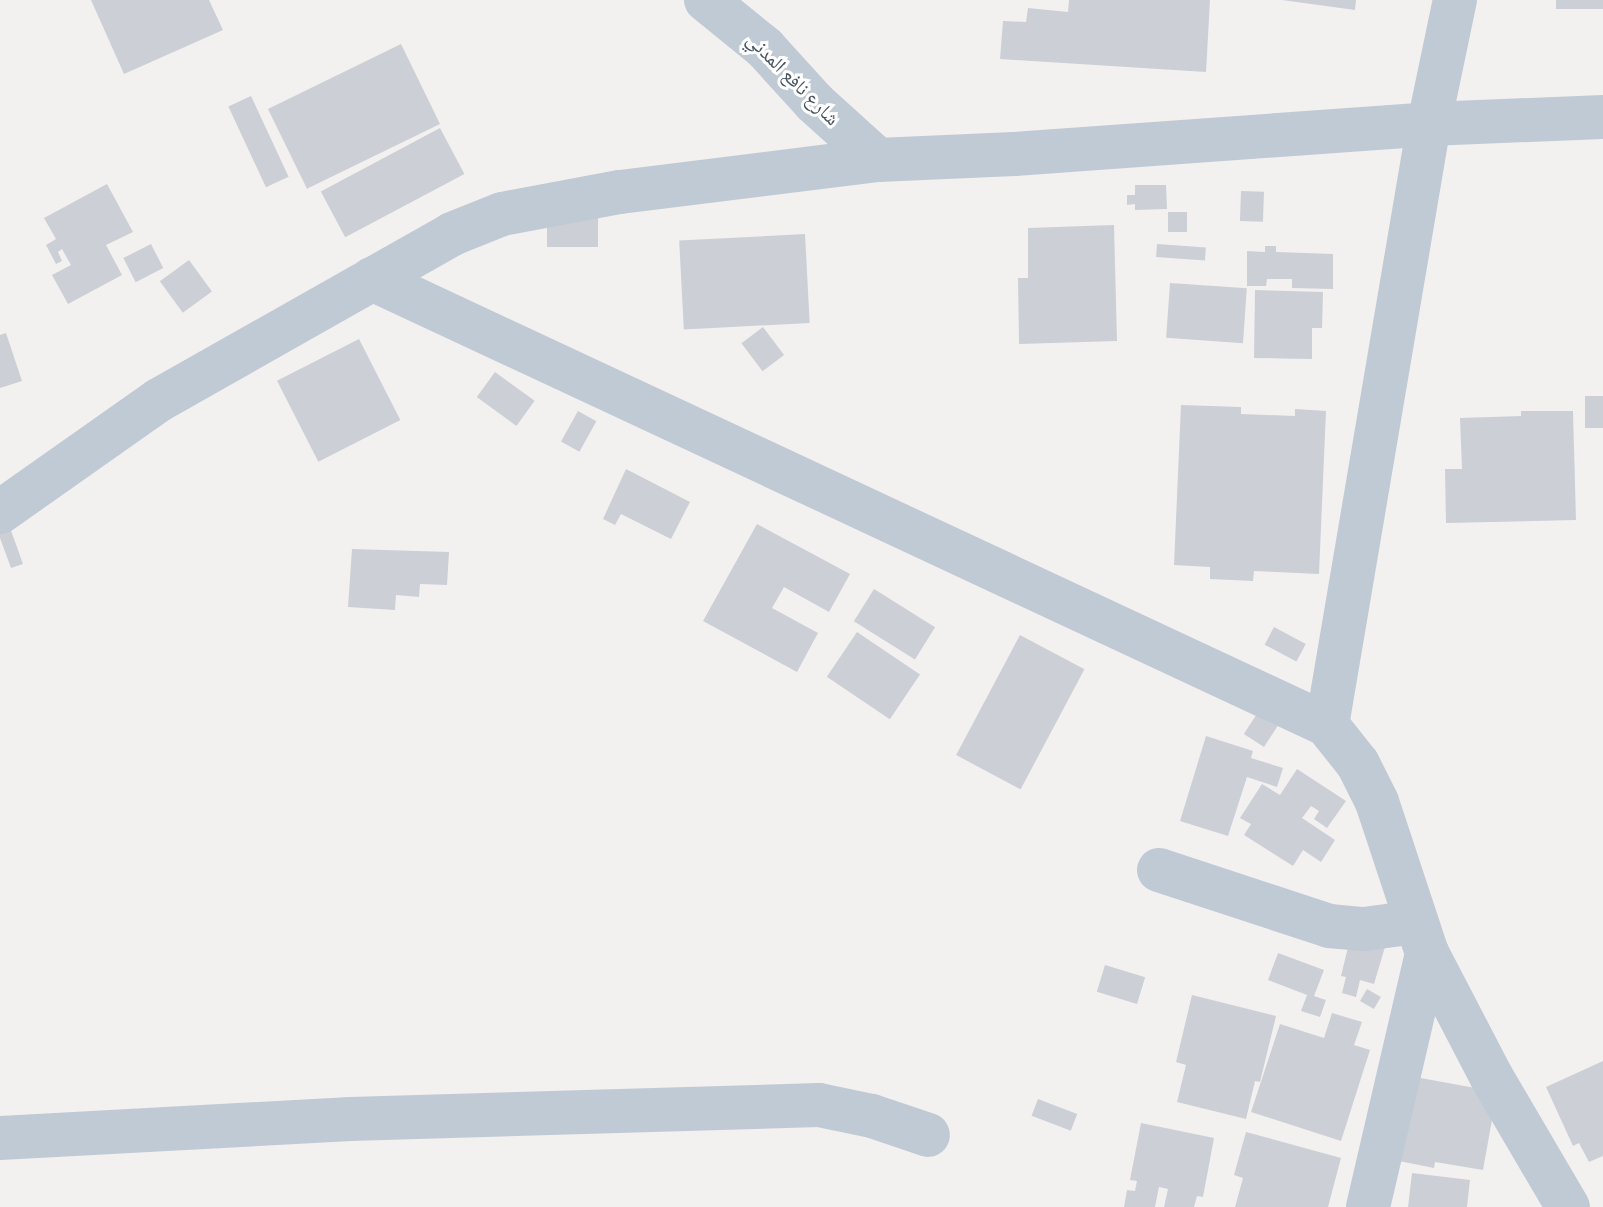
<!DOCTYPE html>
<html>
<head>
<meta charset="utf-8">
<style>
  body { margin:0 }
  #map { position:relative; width:1603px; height:1207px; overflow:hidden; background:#f3f0f0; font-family:"Roboto Condensed","Noto Naskh Arabic",sans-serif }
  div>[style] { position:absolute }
  .building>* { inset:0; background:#cccfd6; transform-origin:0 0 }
  .minor>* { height:44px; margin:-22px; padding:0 22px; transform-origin:22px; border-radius:22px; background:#c0cad4 }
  span { translate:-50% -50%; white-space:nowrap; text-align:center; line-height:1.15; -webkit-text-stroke:6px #fff; paint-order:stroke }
  .street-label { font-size:20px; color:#465360 }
</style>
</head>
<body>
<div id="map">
  <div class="building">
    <i style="clip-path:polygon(91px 0,209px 0,223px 30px,124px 74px)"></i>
    <i style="clip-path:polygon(1069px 0,1210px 0,1206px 72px,1000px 59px,1003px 21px,1026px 22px,1028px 8px,1068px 12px)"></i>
    <i style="clip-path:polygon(1282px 0,1356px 0,1355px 10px)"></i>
    <i style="left:1556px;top:0;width:47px;height:9px"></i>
    <i style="left:401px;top:44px;width:89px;height:148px;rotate:64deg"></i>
    <i style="left:251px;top:96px;width:89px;height:25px;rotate:65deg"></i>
    <i style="left:440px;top:128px;width:52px;height:135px;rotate:62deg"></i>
    <i style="clip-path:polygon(107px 184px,133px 232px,106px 245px,122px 275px,68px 304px,52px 275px,71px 265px,62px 249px,58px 252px,62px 261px,56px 264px,46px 245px,56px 239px,44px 218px)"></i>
    <i style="clip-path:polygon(1135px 185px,1166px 185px,1167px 209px,1135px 210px,1135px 204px,1127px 205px,1127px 195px,1135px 195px)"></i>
    <i style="left:1241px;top:191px;width:23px;height:30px;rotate:2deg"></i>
    <i style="left:1168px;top:212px;width:19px;height:20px"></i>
    <i style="left:598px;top:218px;width:29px;height:51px;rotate:90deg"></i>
    <i style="clip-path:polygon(1114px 225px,1117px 341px,1019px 344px,1018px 278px,1028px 278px,1028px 228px)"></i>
    <i style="left:805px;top:234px;width:89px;height:126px;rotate:87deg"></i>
    <i style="left:151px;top:244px;width:27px;height:31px;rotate:63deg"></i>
    <i style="left:1157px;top:244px;width:49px;height:13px;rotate:4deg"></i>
    <i style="clip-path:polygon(1265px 246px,1276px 246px,1276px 252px,1333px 254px,1333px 289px,1292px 288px,1292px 279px,1267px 279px,1266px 286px,1247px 286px,1247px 251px,1265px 252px)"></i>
    <i style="left:189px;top:260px;width:39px;height:36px;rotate:54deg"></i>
    <i style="left:1170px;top:283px;width:77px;height:55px;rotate:4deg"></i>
    <i style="clip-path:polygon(1255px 290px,1323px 292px,1322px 328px,1312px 328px,1312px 359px,1254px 358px)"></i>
    <i style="left:763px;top:327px;width:35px;height:27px;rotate:53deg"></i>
    <i style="clip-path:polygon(6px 333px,22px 381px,0 388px,0 335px)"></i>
    <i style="left:359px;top:339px;width:91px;height:92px;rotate:63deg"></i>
    <i style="left:495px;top:372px;width:49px;height:31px;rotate:36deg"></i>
    <i style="left:1603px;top:396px;width:32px;height:18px;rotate:90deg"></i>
    <i style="clip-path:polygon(1181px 405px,1241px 407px,1241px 414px,1295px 416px,1295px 409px,1326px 411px,1319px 574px,1254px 571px,1253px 581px,1210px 579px,1210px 567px,1174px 565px)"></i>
    <i style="left:578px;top:411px;width:21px;height:35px;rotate:29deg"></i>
    <i style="clip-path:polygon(1521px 411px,1573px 411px,1576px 520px,1446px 523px,1445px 469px,1462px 469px,1460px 418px,1521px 416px)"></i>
    <i style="clip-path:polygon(626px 469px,690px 502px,671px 539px,621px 514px,615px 525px,603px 519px)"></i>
    <i style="clip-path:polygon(757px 524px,850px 574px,829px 612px,784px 587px,772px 608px,818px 633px,797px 672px,703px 621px)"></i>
    <i style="clip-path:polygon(9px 525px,23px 564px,11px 568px,0 538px,0 528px)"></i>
    <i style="clip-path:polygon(352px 549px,449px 552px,447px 585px,420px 584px,419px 597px,396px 595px,395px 610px,348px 607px)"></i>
    <i style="left:874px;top:589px;width:72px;height:38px;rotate:32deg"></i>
    <i style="left:1274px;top:627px;width:36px;height:20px;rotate:28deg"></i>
    <i style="left:857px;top:632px;width:76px;height:54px;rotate:34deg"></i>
    <i style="left:1020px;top:635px;width:73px;height:136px;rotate:28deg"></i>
    <i style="left:1264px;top:703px;width:24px;height:37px;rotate:33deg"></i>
    <i style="clip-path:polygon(1206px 736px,1253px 751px,1251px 758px,1283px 768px,1277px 787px,1247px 777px,1228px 836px,1180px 821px)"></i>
    <i style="clip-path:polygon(1297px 769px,1346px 801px,1327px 828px,1314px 819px,1319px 811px,1311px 806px,1302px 818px,1335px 840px,1321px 862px,1303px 850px,1293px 866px,1244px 835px,1251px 824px,1240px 818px,1262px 784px,1280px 795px)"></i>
    <i style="clip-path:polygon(1352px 931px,1387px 940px,1374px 984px,1360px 980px,1356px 997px,1342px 993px,1346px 977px,1341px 976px)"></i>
    <i style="clip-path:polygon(1278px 953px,1324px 970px,1314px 996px,1326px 1000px,1320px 1017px,1301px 1011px,1307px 995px,1268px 980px)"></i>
    <i style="left:1105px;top:965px;width:42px;height:28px;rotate:17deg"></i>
    <i style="left:1367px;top:989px;width:16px;height:14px;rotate:30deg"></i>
    <i style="clip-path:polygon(1192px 995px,1276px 1016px,1260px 1082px,1255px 1081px,1246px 1119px,1177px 1102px,1186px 1065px,1176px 1062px)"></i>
    <i style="clip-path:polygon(1332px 1013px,1362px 1022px,1354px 1045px,1370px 1050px,1341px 1141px,1251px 1112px,1280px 1024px,1324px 1038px)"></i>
    <i style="clip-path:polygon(1603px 1061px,1603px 1156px,1589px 1162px,1579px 1143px,1573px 1146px,1546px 1087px)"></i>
    <i style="clip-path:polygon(1410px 1076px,1497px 1092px,1483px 1170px,1435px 1162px,1434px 1168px,1394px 1160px)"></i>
    <i style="left:1038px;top:1099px;width:42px;height:18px;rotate:21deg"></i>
    <i style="clip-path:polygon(1141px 1123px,1214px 1138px,1203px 1197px,1197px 1196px,1194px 1207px,1164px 1207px,1168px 1189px,1159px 1187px,1155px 1207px,1124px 1207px,1127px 1190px,1135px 1191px,1137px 1181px,1130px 1180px)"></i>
    <i style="clip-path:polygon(1246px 1132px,1341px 1158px,1328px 1207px,1235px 1207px,1243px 1178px,1234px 1175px)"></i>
    <i style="clip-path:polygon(1412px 1173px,1470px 1180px,1467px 1207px,1408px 1207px)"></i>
  </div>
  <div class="minor">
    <i style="left:706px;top:0;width:76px;rotate:39.1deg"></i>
    <i style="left:765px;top:48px;width:74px;rotate:47.7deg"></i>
    <i style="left:815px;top:103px;width:85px;rotate:42.1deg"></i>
    <i style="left:372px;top:279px;width:1054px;rotate:25.03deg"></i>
    <i style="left:1327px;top:725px;width:50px;rotate:51.5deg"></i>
    <i style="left:1358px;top:764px;width:42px;rotate:63.4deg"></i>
    <i style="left:1377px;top:802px;width:159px;rotate:71.7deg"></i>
    <i style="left:1427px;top:953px;width:139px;rotate:62.5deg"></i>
    <i style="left:1491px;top:1076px;width:152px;rotate:59.6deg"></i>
    <i style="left:0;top:512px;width:194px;rotate:-35.2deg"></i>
    <i style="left:159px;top:400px;width:337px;rotate:-29.5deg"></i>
    <i style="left:452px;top:234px;width:54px;rotate:-21.8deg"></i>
    <i style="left:502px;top:214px;width:120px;rotate:-10.6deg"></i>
    <i style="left:620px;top:192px;width:260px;rotate:-7.1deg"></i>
    <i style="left:878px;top:160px;width:136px;rotate:-2.5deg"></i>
    <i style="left:1014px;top:154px;width:416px;rotate:-4.1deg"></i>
    <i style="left:1429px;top:124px;width:174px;rotate:-2.3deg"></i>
    <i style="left:1327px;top:725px;width:610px;rotate:-80.37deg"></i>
    <i style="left:1429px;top:124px;width:127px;rotate:-78.2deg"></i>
    <i style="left:1159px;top:870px;width:179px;rotate:18.2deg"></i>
    <i style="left:1329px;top:926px;width:35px;rotate:5deg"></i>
    <i style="left:1364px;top:929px;width:52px;rotate:-7.7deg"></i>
    <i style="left:0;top:1138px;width:351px;rotate:-3.1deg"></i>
    <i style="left:350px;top:1119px;width:469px;rotate:-1.7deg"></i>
    <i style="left:819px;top:1105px;width:54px;rotate:11.7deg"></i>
    <i style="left:872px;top:1116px;width:59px;rotate:18.7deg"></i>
    <i style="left:1368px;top:1207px;width:261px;rotate:-76.9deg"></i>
  </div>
  <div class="street-label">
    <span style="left:793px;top:79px;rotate:45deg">شارع نافع المدني</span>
  </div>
</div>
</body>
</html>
